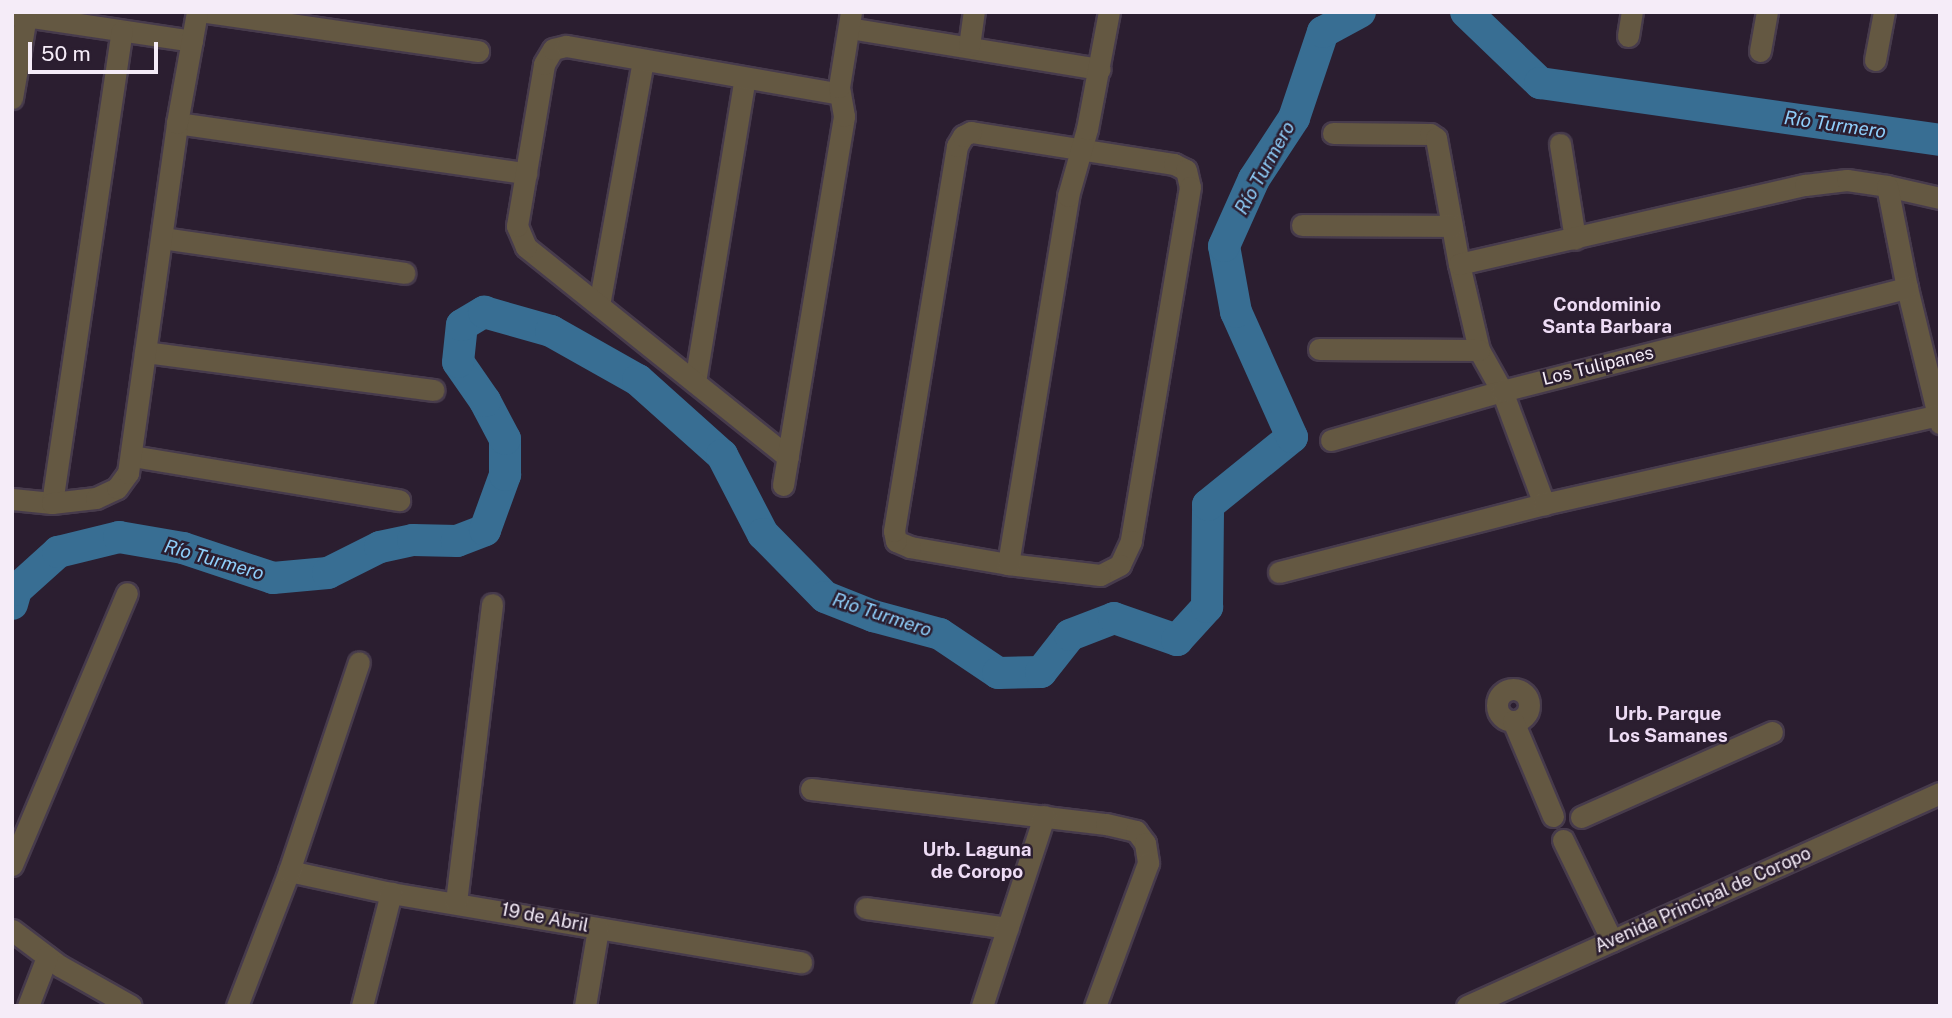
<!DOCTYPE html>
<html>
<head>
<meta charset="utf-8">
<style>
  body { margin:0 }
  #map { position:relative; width:1952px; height:1018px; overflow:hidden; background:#2b1e30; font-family:"Public Sans",sans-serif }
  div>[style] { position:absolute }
  .river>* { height:32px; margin:-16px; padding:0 16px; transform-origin:16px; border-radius:16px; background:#386e93 }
  .roads { filter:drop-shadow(2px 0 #473b4c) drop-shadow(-2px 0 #473b4c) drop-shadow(0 2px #473b4c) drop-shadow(0 -2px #473b4c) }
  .minor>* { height:21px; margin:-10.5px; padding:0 10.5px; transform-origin:10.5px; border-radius:10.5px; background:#645842 }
  .minor>.ring { margin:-10.5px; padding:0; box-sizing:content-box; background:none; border:21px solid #645842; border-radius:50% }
  span { translate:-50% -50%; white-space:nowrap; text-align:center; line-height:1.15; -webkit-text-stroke:5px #2b1e30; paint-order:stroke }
  .street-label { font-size:18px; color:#f5ecf8 }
  .water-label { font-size:19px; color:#8fcefa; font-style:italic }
  .neighbourhood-label { font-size:19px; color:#eedcf5; font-weight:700 }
  .frame { position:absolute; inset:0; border:14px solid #f5ecf8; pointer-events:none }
  .scale { position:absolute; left:28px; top:42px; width:130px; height:32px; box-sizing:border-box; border:4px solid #f5ecf8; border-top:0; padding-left:9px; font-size:21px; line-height:24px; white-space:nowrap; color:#f5ecf8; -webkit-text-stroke:5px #2b1e30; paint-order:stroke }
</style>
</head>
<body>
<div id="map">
  <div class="river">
    <i style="left:1466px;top:12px;width:103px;rotate:43.8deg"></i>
    <i style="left:1540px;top:83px;width:404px;rotate:8.1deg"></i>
    <i style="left:12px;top:604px;width:15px;rotate:-74deg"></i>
    <i style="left:16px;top:590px;width:57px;rotate:-42.1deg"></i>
    <i style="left:58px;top:552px;width:63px;rotate:-13.8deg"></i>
    <i style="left:119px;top:537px;width:65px;rotate:9.8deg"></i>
    <i style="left:183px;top:548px;width:95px;rotate:18.4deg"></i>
    <i style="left:273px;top:578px;width:55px;rotate:-5.2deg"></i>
    <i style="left:328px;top:573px;width:58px;rotate:-26.6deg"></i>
    <i style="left:380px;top:547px;width:34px;rotate:-12deg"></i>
    <i style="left:413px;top:540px;width:44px;rotate:1.3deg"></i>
    <i style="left:457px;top:541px;width:30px;rotate:-21deg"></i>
    <i style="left:485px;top:530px;width:59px;rotate:-70deg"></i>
    <i style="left:505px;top:475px;width:36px;rotate:-90deg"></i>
    <i style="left:505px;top:439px;width:43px;rotate:-117.8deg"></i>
    <i style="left:485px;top:401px;width:47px;rotate:-124.7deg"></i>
    <i style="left:458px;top:362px;width:37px;rotate:-84deg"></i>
    <i style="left:462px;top:325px;width:26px;rotate:-31deg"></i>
    <i style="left:484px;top:312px;width:70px;rotate:15.8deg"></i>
    <i style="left:551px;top:331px;width:100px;rotate:29.4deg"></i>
    <i style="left:638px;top:380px;width:113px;rotate:41.8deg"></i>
    <i style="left:722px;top:455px;width:89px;rotate:62.6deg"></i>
    <i style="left:763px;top:534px;width:88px;rotate:45.5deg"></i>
    <i style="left:825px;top:597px;width:52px;rotate:21.6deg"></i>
    <i style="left:873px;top:616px;width:69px;rotate:15deg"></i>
    <i style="left:940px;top:634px;width:70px;rotate:33.9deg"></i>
    <i style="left:998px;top:673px;width:43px;rotate:-1.3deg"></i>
    <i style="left:1041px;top:672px;width:47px;rotate:-51.9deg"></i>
    <i style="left:1070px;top:635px;width:47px;rotate:-21.1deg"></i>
    <i style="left:1114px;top:618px;width:67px;rotate:19.2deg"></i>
    <i style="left:1177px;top:640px;width:45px;rotate:-47.7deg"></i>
    <i style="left:1207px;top:607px;width:102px;rotate:-89.4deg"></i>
    <i style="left:1208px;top:505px;width:108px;rotate:-39deg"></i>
    <i style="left:1292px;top:437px;width:137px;rotate:-114.1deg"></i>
    <i style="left:1236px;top:312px;width:67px;rotate:-100.3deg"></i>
    <i style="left:1224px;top:246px;width:73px;rotate:-65.9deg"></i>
    <i style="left:1254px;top:179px;width:73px;rotate:-56.7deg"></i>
    <i style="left:1294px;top:118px;width:91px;rotate:-71.4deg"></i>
    <i style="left:1323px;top:32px;width:42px;rotate:-28.4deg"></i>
  </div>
  <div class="roads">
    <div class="minor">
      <i style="left:207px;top:12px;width:274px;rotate:8.2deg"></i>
      <i style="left:12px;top:14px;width:182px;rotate:8.5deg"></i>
      <i style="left:849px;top:28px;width:254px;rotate:9.3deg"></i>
      <i style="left:1628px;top:36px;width:24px;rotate:-81deg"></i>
      <i style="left:969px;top:46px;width:34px;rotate:-82deg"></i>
      <i style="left:1760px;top:51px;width:40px;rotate:-80deg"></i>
      <i style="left:1875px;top:60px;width:49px;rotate:-79.4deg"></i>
      <i style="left:12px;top:98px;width:83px;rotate:-80.3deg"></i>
      <i style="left:177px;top:123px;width:353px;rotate:8.2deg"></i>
      <i style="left:971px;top:132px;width:206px;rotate:9deg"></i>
      <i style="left:1174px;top:164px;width:13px;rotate:27deg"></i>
      <i style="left:1186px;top:170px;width:17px;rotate:77deg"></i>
      <i style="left:1190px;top:187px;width:359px;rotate:99.5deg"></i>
      <i style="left:1131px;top:541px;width:26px;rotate:115deg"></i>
      <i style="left:1120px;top:565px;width:22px;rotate:153deg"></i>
      <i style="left:1100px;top:575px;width:93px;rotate:-173.2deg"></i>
      <i style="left:1008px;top:564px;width:99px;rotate:-170.2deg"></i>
      <i style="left:910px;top:547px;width:15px;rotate:-157deg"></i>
      <i style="left:896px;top:541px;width:10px;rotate:-101deg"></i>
      <i style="left:894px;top:531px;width:390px;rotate:-80.7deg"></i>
      <i style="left:957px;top:146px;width:12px;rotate:-59deg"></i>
      <i style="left:963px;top:136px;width:9px;rotate:-27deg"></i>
      <i style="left:1333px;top:133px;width:97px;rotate:0.6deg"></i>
      <i style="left:1430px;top:134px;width:7px;rotate:34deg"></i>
      <i style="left:1436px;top:138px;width:128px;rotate:79.7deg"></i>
      <i style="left:1459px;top:264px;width:88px;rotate:76.9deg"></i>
      <i style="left:1479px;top:350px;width:47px;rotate:60.7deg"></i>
      <i style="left:1502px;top:391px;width:121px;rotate:69.6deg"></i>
      <i style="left:1560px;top:144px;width:96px;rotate:81deg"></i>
      <i style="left:1887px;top:186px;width:54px;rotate:12.8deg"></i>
      <i style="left:1302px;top:225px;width:150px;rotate:0.4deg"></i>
      <i style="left:162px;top:238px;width:245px;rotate:8.2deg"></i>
      <i style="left:1459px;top:264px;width:355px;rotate:-12.9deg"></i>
      <i style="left:1805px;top:185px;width:42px;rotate:-6.8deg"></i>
      <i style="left:1847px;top:180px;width:40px;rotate:8.5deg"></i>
      <i style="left:1887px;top:186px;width:104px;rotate:78.9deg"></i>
      <i style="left:1907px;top:288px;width:139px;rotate:76.3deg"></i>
      <i style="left:599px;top:305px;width:249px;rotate:-79.8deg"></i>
      <i style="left:1319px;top:349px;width:160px;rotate:0.4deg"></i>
      <i style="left:145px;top:352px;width:291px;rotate:7.5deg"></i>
      <i style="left:695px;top:382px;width:308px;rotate:-80.7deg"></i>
      <i style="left:1331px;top:440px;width:178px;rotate:-16deg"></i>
      <i style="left:1502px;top:391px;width:418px;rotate:-14.3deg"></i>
      <i style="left:132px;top:456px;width:271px;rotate:9.4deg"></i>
      <i style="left:788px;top:457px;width:336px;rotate:-141.3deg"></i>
      <i style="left:526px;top:247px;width:23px;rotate:-113deg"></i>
      <i style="left:517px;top:226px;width:164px;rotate:-80.5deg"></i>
      <i style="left:544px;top:64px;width:17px;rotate:-59deg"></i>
      <i style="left:553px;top:49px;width:13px;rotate:-13deg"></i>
      <i style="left:566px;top:46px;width:278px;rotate:9.9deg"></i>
      <i style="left:783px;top:485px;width:374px;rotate:-80.6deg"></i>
      <i style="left:844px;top:116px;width:29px;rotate:-100deg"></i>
      <i style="left:839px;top:87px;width:76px;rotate:-80.9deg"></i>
      <i style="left:12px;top:499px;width:40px;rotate:5.7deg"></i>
      <i style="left:52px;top:503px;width:477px;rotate:-81.6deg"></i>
      <i style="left:52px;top:503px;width:44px;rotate:-6.5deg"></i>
      <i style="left:96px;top:498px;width:23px;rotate:-25deg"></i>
      <i style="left:117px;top:488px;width:19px;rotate:-54deg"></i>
      <i style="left:128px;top:473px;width:353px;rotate:-82deg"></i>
      <i style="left:177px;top:123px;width:113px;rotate:-79.8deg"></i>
      <i style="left:1008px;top:564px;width:373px;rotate:-80.7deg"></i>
      <i style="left:1068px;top:196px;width:70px;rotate:-74.2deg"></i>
      <i style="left:1087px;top:129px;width:119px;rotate:-79.4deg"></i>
      <i style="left:1279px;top:572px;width:274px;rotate:-14.4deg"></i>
      <i style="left:1544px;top:504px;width:404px;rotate:-12.7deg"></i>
      <i class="ring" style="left:1497px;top:689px;width:11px;height:11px"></i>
      <i style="left:1513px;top:721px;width:103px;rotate:67.2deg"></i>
      <i style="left:811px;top:789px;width:297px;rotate:6.8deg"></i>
      <i style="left:1106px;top:824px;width:31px;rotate:13deg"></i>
      <i style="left:1136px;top:831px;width:15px;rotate:53deg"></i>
      <i style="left:1145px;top:843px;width:20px;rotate:81deg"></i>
      <i style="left:1148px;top:863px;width:153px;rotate:110.3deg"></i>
      <i style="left:1581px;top:817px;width:209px;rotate:-24deg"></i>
      <i style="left:1563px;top:840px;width:112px;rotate:64.1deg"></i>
      <i style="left:12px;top:865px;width:295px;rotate:-67.1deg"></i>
      <i style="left:289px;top:871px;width:104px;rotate:12.2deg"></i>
      <i style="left:391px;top:893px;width:416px;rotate:9.6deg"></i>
      <i style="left:456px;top:902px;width:300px;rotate:-83.1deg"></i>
      <i style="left:866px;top:908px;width:143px;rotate:8deg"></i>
      <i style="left:12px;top:930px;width:60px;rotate:36.9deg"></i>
      <i style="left:60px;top:966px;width:81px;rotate:29.4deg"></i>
      <i style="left:28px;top:1006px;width:53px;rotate:-68.8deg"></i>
      <i style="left:237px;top:1006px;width:145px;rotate:-68.9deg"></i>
      <i style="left:289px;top:871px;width:220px;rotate:-71.5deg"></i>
      <i style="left:362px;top:1006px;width:117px;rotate:-75.6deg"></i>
      <i style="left:585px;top:1006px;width:78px;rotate:-80.4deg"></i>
      <i style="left:982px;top:1006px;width:200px;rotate:-71.9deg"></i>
      <i style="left:1467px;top:1006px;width:519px;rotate:-24.24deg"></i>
    </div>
  </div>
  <div class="street-label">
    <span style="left:1598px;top:366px;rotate:-14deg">Los Tulipanes</span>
    <span style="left:1703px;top:900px;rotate:-24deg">Avenida Principal de Coropo</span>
    <span style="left:545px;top:918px;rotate:11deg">19 de Abril</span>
  </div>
  <div class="water-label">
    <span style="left:1835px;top:125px;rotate:8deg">Río Turmero</span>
    <span style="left:1265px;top:168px;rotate:-61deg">Río Turmero</span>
    <span style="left:214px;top:560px;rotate:16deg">Río Turmero</span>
    <span style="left:882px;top:615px;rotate:18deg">Río Turmero</span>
  </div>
  <div class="neighbourhood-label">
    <span style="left:1607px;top:316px">Condominio<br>Santa Barbara</span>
    <span style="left:1668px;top:725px">Urb. Parque<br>Los Samanes</span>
    <span style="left:977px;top:861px">Urb. Laguna<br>de Coropo</span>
  </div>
  <div class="frame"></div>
  <div class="scale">50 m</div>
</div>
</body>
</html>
